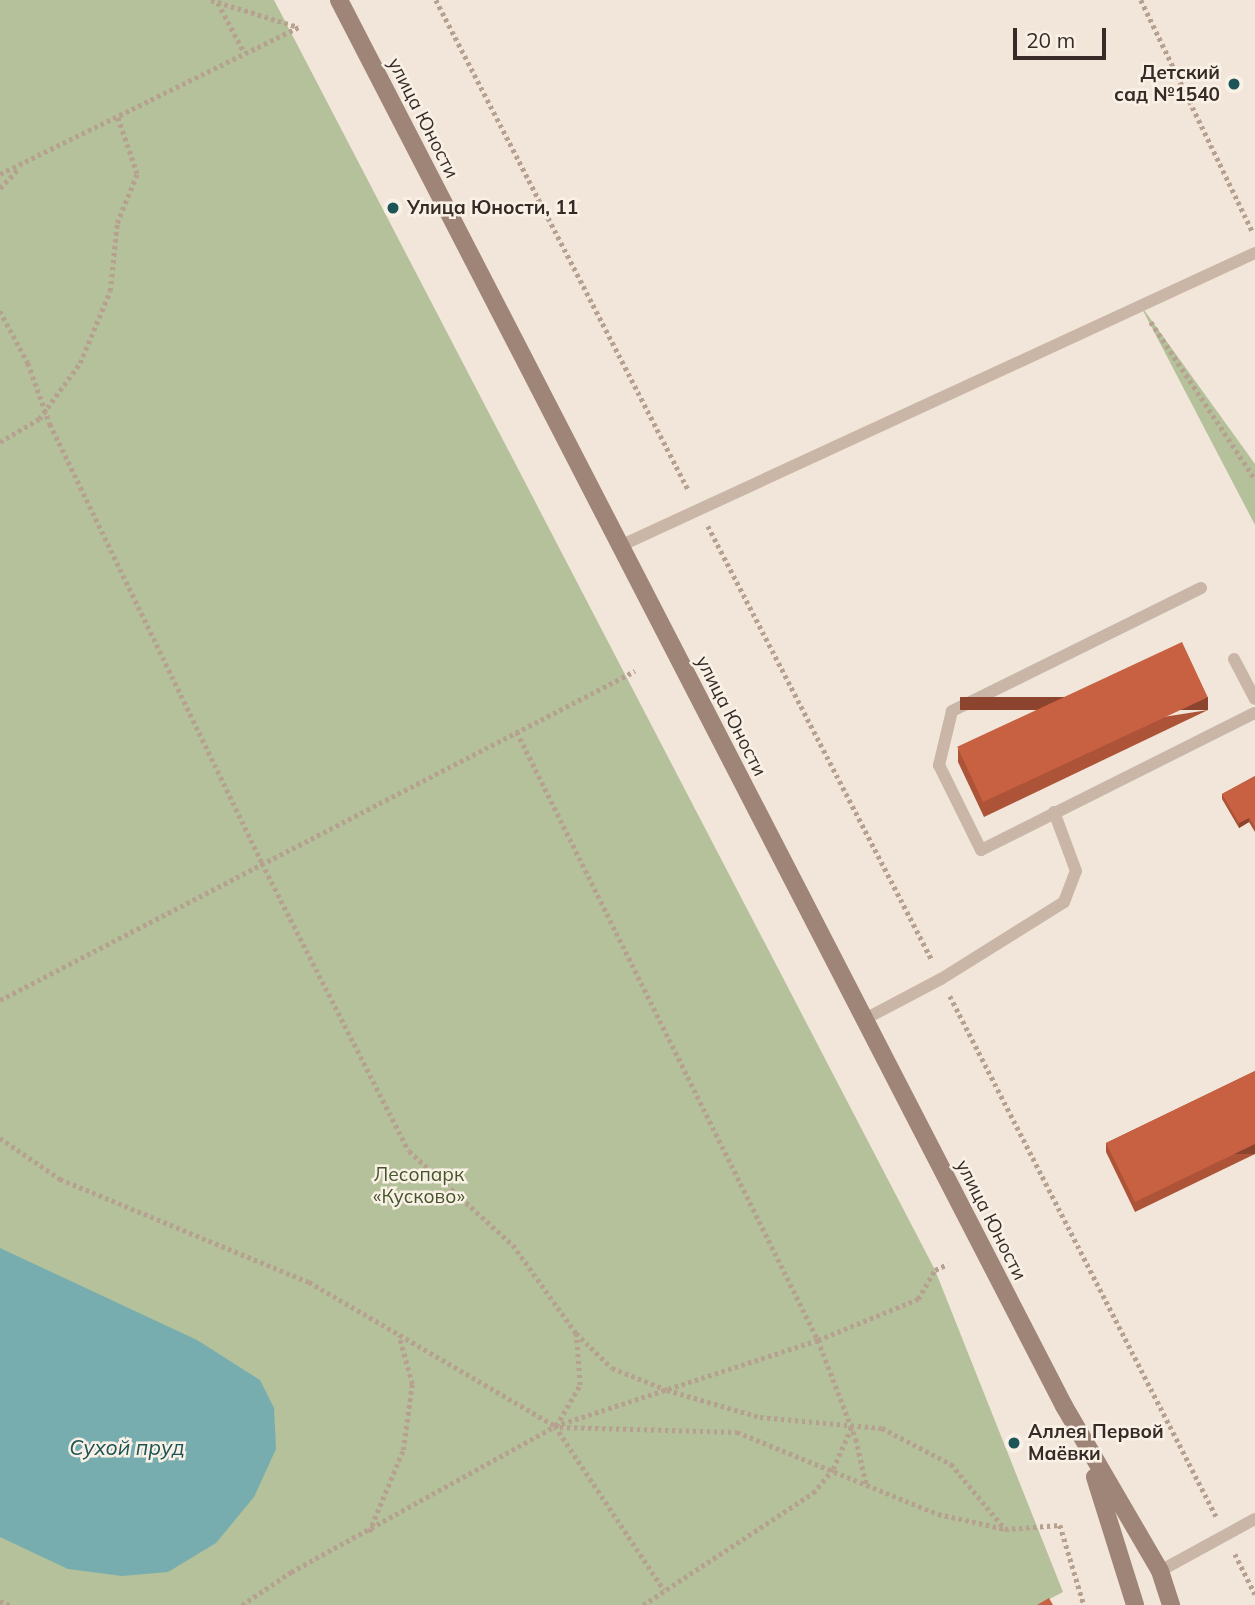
<!DOCTYPE html>
<html>
<head>
<meta charset="utf-8">
<style>
  body { margin:0 }
  #map { position:relative; width:1255px; height:1605px; overflow:hidden; background:#f2e6da; font-family:Mulish,sans-serif }
  div>[style] { position:absolute }
  .green>* { inset:0; background:#b4c19a }
  .water>* { inset:0; background:#78adaf }
  .path>* { height:4.5px; margin-top:-2.25px; transform-origin:0; background:repeating-linear-gradient(90deg,#b6a090 0 3.5px,transparent 0 7px) }
  .lane>* { height:12px; margin:-6px; padding:0 6px; transform-origin:6px; border-radius:6px; background:#cab6a6 }
  .secondary>* { height:18px; margin:-9px; padding:0 9px; transform-origin:9px; border-radius:9px; background:#9e8577 }
  .wall>* { inset:0; background:#ac5338 }
  .shaded-wall>* { inset:0; background:#8c442e; transform-origin:0 0 }
  .building>* { inset:0; background:#c86141; transform-origin:0 0 }
  .dots>* { width:19px; height:19px; translate:-50% -50%; box-sizing:border-box; border:4px solid #faf1e6; border-radius:50% }
  span { translate:-50% -50%; white-space:nowrap; text-align:center; line-height:1.15; -webkit-text-stroke:5px #faf1e6; paint-order:stroke }
  .poi-label { font-size:19px; color:#362b27; font-weight:700 }
  .right { translate:-100% -50%; text-align:right }
  .left { translate:0 -50%; text-align:left }
  .street-label { font-size:19px; color:#362b27 }
  .park-label { font-size:19px; color:#45552a }
  .water-label { font-size:21px; color:#1c5458; font-style:italic }
  .scale { position:absolute; left:1013px; top:28px; width:93px; height:32px; box-sizing:border-box; border:4px solid #362b27; border-top:0; padding-left:9px; font-size:21px; line-height:24px; white-space:nowrap; color:#362b27; -webkit-text-stroke:5px #faf1e6; paint-order:stroke }
</style>
</head>
<body>
<div id="map">
  <div class="green">
    <i style="clip-path:polygon(0 0,274px 0,935px 1270px,1063px 1592px,1038px 1605px,0 1605px)"></i>
    <i style="clip-path:polygon(1139px 303px,1255px 464px,1255px 525px)"></i>
  </div>
  <div class="water">
    <i style="clip-path:polygon(0 1248px,197px 1340px,260px 1380px,274px 1408px,276px 1449px,254px 1497px,216px 1543px,168px 1572px,122px 1576px,68px 1569px,0 1537px)"></i>
  </div>
  <div class="path">
    <i style="left:211px;top:0;width:91px;rotate:17.2deg"></i>
    <i style="left:436px;top:0;width:552px;rotate:62.74deg"></i>
    <i style="left:1141px;top:0;width:259px;rotate:64.3deg"></i>
    <i style="left:218px;top:3px;width:55px;rotate:62deg"></i>
    <i style="left:0;top:174px;width:333px;rotate:-26.2deg"></i>
    <i style="left:0;top:188px;width:28px;rotate:-46deg"></i>
    <i style="left:0;top:311px;width:59px;rotate:61.7deg"></i>
    <i style="left:28px;top:363px;width:65px;rotate:70.2deg"></i>
    <i style="left:50px;top:424px;width:488px;rotate:64.2deg"></i>
    <i style="left:262px;top:863px;width:323px;rotate:63deg"></i>
    <i style="left:409px;top:1151px;width:140px;rotate:42.1deg"></i>
    <i style="left:513px;top:1245px;width:108px;rotate:54.4deg"></i>
    <i style="left:576px;top:1333px;width:50px;rotate:44.2deg"></i>
    <i style="left:612px;top:1368px;width:59px;rotate:21.8deg"></i>
    <i style="left:667px;top:1390px;width:97px;rotate:16.2deg"></i>
    <i style="left:760px;top:1417px;width:122px;rotate:5.2deg"></i>
    <i style="left:882px;top:1428px;width:78px;rotate:27.6deg"></i>
    <i style="left:951px;top:1464px;width:85px;rotate:50.3deg"></i>
    <i style="left:1151px;top:322px;width:188px;rotate:56.5deg"></i>
    <i style="left:0;top:442px;width:45px;rotate:-30.5deg"></i>
    <i style="left:39px;top:419px;width:69px;rotate:-53.8deg"></i>
    <i style="left:80px;top:363px;width:78px;rotate:-67.4deg"></i>
    <i style="left:110px;top:291px;width:68px;rotate:-84.1deg"></i>
    <i style="left:117px;top:223px;width:53px;rotate:-67.8deg"></i>
    <i style="left:137px;top:174px;width:61px;rotate:-109deg"></i>
    <i style="left:708px;top:526px;width:488px;rotate:62.7deg"></i>
    <i style="left:517px;top:732px;width:678px;rotate:63.66deg"></i>
    <i style="left:818px;top:1340px;width:106px;rotate:69deg"></i>
    <i style="left:856px;top:1439px;width:49px;rotate:77.1deg"></i>
    <i style="left:950px;top:996px;width:586px;rotate:62.91deg"></i>
    <i style="left:0;top:1000px;width:715px;rotate:-27.39deg"></i>
    <i style="left:0;top:1138px;width:73px;rotate:34.3deg"></i>
    <i style="left:60px;top:1179px;width:269px;rotate:22.5deg"></i>
    <i style="left:309px;top:1282px;width:285px;rotate:30.3deg"></i>
    <i style="left:555px;top:1426px;width:197px;rotate:56.4deg"></i>
    <i style="left:556px;top:1426px;width:48px;rotate:-59.7deg"></i>
    <i style="left:580px;top:1385px;width:52px;rotate:-94.4deg"></i>
    <i style="left:560px;top:1427px;width:177px;rotate:1.6deg"></i>
    <i style="left:737px;top:1432px;width:217px;rotate:22.2deg"></i>
    <i style="left:938px;top:1514px;width:69px;rotate:12.6deg"></i>
    <i style="left:1005px;top:1529px;width:55px;rotate:-4.2deg"></i>
    <i style="left:1060px;top:1525px;width:84px;rotate:73.3deg"></i>
    <i style="left:369px;top:1532px;width:89px;rotate:-67.5deg"></i>
    <i style="left:403px;top:1450px;width:67px;rotate:-82.2deg"></i>
    <i style="left:412px;top:1384px;width:50px;rotate:-105.2deg"></i>
    <i style="left:1235px;top:1554px;width:45px;rotate:63.4deg"></i>
    <i style="left:0;top:1601px;width:11px;rotate:22deg"></i>
    <i style="left:242px;top:1605px;width:59px;rotate:-34deg"></i>
    <i style="left:291px;top:1572px;width:302px;rotate:-28.9deg"></i>
    <i style="left:555px;top:1426px;width:277px;rotate:-18.1deg"></i>
    <i style="left:818px;top:1340px;width:108px;rotate:-22.3deg"></i>
    <i style="left:918px;top:1299px;width:34px;rotate:-60deg"></i>
    <i style="left:935px;top:1270px;width:14px;rotate:-25deg"></i>
    <i style="left:643px;top:1605px;width:204px;rotate:-33.4deg"></i>
    <i style="left:813px;top:1493px;width:31px;rotate:-50deg"></i>
    <i style="left:833px;top:1469px;width:45px;rotate:-66.3deg"></i>
  </div>
  <div class="lane">
    <i style="left:620px;top:546px;width:699px;rotate:-24.77deg"></i>
    <i style="left:1201px;top:588px;width:278px;rotate:153.7deg"></i>
    <i style="left:952px;top:711px;width:56px;rotate:103.5deg"></i>
    <i style="left:939px;top:765px;width:95px;rotate:63.7deg"></i>
    <i style="left:981px;top:850px;width:306px;rotate:-26.6deg"></i>
    <i style="left:1234px;top:659px;width:45px;rotate:62.3deg"></i>
    <i style="left:865px;top:1019px;width:86px;rotate:-27.8deg"></i>
    <i style="left:941px;top:979px;width:145px;rotate:-32deg"></i>
    <i style="left:1064px;top:902px;width:33px;rotate:-69deg"></i>
    <i style="left:1076px;top:871px;width:63px;rotate:-110.4deg"></i>
    <i style="left:1160px;top:1571px;width:108px;rotate:-28.7deg"></i>
  </div>
  <div class="secondary">
    <i style="left:339px;top:0;width:1582px;rotate:62.72deg"></i>
    <i style="left:1064px;top:1406px;width:191px;rotate:59.8deg"></i>
    <i style="left:1160px;top:1571px;width:36px;rotate:72deg"></i>
    <i style="left:1095px;top:1477px;width:134px;rotate:72.6deg"></i>
  </div>
  <div class="wall">
    <i style="clip-path:polygon(1208px 710px,984px 817px,958px 762px,958px 749px)"></i>
    <i style="clip-path:polygon(1255px 776px,1255px 832px,1249px 822px,1239px 828px,1222px 799px,1222px 794px)"></i>
    <i style="clip-path:polygon(1255px 1071px,1255px 1154px,1135px 1212px,1106px 1152px,1106px 1143px)"></i>
  </div>
  <div class="shaded-wall">
    <i style="left:1208px;top:697px;width:13px;height:248px;rotate:90deg"></i>
    <i style="clip-path:polygon(1249px 818px,1249px 822px,1239px 828px,1239px 823px)"></i>
    <i style="left:1255px;top:1144px;width:10px;height:133px;rotate:90deg"></i>
  </div>
  <div class="building">
    <i style="left:1182px;top:642px;width:61px;height:248px;rotate:65deg"></i>
    <i style="clip-path:polygon(1255px 776px,1255px 827px,1249px 818px,1239px 823px,1222px 794px)"></i>
    <i style="clip-path:polygon(1255px 1071px,1255px 1144px,1135px 1202px,1106px 1143px)"></i>
    <i style="clip-path:polygon(1049px 1598px,1053px 1605px,1037px 1605px)"></i>
  </div>
  <div class="dots">
    <i style="left:1234px;top:84px;background:#1c5458"></i>
    <i style="left:393px;top:208px;background:#1c5458"></i>
    <i style="left:1014px;top:1443px;background:#1c5458"></i>
  </div>
  <div class="poi-label">
    <span class="right" style="left:1220px;top:84px">Детский<br>сад №1540</span>
    <span class="left" style="left:407px;top:208px">Улица Юности, 11</span>
    <span class="left" style="left:1028px;top:1443px">Аллея Первой<br>Маёвки</span>
  </div>
  <div class="street-label">
    <span style="left:423px;top:118px;rotate:63deg">улица Юности</span>
    <span style="left:731px;top:716px;rotate:63deg">улица Юности</span>
    <span style="left:991px;top:1220px;rotate:63deg">улица Юности</span>
  </div>
  <div class="park-label">
    <span style="left:419px;top:1186px">Лесопарк<br>«Кусково»</span>
  </div>
  <div class="water-label">
    <span style="left:127px;top:1447px">Сухой пруд</span>
  </div>
  <div class="scale">20 m</div>
</div>
</body>
</html>
